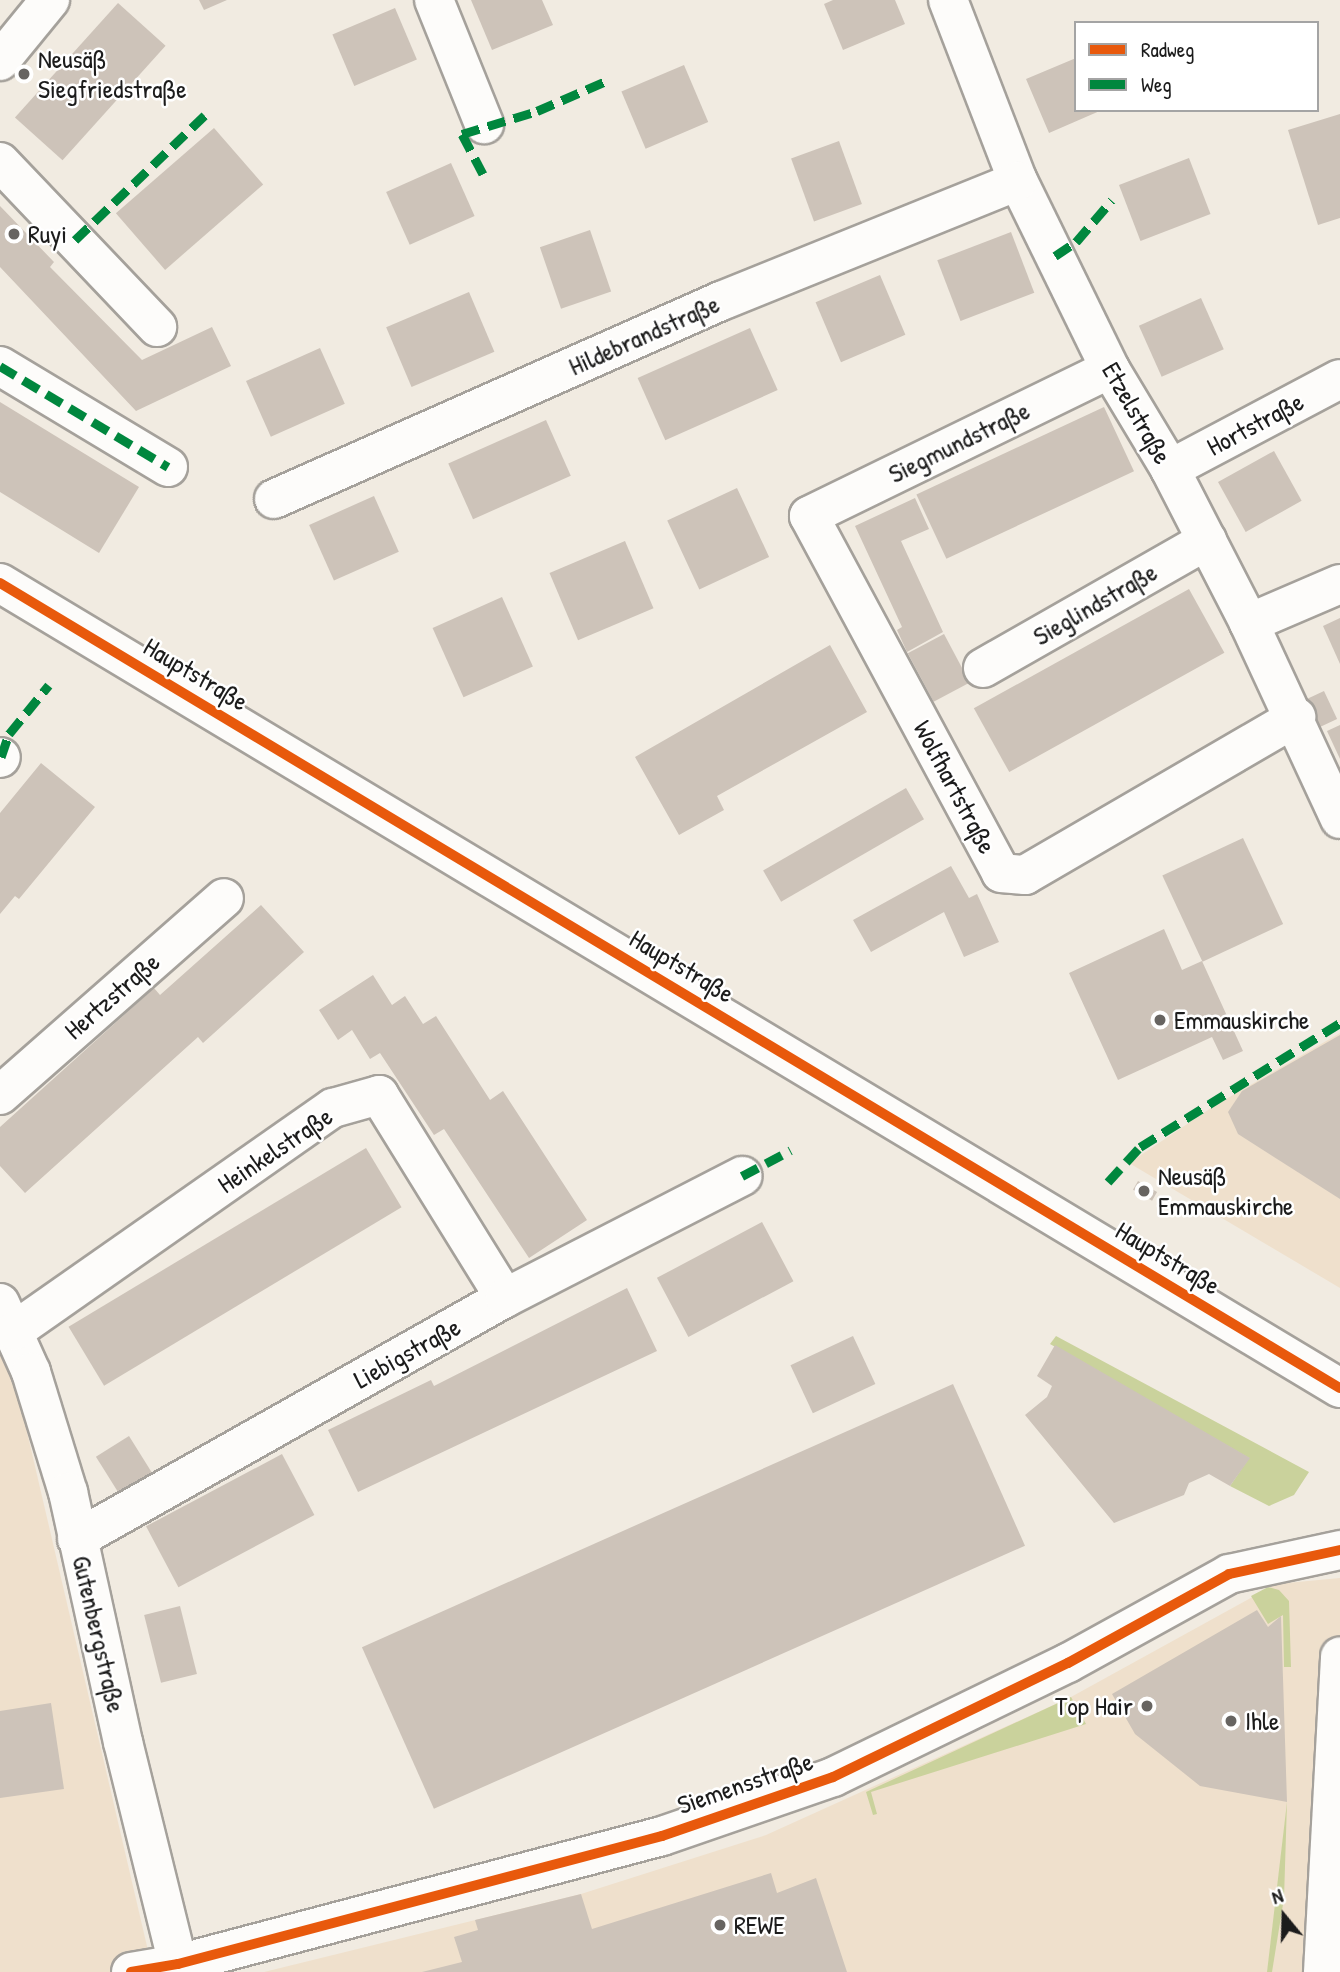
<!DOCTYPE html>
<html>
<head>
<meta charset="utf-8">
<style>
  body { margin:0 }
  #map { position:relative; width:1340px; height:1972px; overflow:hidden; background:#f1ebe1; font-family:"Patrick Hand",sans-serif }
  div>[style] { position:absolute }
  .built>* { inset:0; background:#efe0cc }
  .green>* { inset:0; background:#cad29c }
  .building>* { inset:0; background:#cdc3b9; transform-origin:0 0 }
  .roads { filter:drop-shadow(2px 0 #a5a19b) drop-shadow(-2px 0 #a5a19b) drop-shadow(0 2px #a5a19b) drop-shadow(0 -2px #a5a19b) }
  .minor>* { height:38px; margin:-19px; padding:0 19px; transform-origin:19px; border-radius:19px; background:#fdfcfa }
  .quiet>* { height:9px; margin-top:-4.5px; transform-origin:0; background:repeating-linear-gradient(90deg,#00873e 0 18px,transparent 0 27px) }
  .cycleway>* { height:10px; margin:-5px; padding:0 5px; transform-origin:5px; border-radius:5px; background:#e8590c }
  .dots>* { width:19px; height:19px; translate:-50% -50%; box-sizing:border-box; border:4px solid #fff; border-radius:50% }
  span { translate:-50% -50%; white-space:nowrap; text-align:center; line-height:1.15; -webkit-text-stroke:5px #fff; paint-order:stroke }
  .poi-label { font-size:26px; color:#1c1c1c }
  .left { translate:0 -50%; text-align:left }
  .right { translate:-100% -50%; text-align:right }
  .street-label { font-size:26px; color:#1c1c1c }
  .legend { position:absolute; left:1074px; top:21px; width:245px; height:91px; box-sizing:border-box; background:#fff; border:2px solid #a4a4a4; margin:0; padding:9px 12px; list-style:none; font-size:21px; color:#1c1c1c }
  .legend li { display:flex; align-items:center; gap:14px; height:35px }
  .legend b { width:35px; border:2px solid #a4a4a4 }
  .north { position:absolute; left:1249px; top:1881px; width:70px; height:70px; -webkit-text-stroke:5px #fff; paint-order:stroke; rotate:341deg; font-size:19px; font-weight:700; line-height:28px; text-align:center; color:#1c1c1c }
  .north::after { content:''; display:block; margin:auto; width:24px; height:32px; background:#1c1c1c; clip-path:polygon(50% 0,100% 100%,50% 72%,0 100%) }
</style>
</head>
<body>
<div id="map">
  <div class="built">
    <i style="clip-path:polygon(1340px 1033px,1340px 1288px,1129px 1163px,1214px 1106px)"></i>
    <i style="clip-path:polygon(0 1338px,9px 1355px,153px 1972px,0 1972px)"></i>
    <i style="clip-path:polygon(1340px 1578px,1340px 1972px,264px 1972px,581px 1894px,766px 1835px,1071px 1697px,1276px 1584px)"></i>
  </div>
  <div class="green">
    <i style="clip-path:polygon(1056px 1336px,1309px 1472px,1294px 1495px,1269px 1506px,1230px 1486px,1249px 1458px,1050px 1344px)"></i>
    <i style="clip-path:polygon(1268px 1587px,1279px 1590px,1289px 1601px,1291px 1667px,1284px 1667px,1283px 1615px,1268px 1624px,1251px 1596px)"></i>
    <i style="clip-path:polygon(1071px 1697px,1086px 1724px,871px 1792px,877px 1814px,873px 1815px,866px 1792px)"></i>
    <i style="clip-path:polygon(1287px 1802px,1284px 1898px,1272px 1972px,1267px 1972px)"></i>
  </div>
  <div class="building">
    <i style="clip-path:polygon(199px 0,227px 0,204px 10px)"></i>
    <i style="clip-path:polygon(471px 0,542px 0,553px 25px,492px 50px)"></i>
    <i style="clip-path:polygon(833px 0,895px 0,905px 24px,843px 50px,824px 4px)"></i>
    <i style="left:118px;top:3px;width:64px;height:154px;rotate:42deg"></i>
    <i style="left:395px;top:8px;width:56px;height:68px;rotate:67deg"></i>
    <i style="clip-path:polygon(1076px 58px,1076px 110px,1102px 110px,1049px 133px,1026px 79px)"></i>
    <i style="left:684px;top:65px;width:62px;height:68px;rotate:67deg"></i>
    <i style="clip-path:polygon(1340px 114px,1340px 218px,1318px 225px,1288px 130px)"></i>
    <i style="left:214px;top:128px;width:75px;height:130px;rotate:49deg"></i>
    <i style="left:839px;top:141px;width:67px;height:51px;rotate:70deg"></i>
    <i style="left:1189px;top:158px;width:60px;height:75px;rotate:69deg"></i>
    <i style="left:451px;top:163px;width:58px;height:71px;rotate:66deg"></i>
    <i style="clip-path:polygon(0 206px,54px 262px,50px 267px,142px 360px,212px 327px,231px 366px,136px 411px,0 267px)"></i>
    <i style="left:590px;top:230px;width:65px;height:53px;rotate:71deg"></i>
    <i style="left:1011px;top:232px;width:65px;height:79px;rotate:69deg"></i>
    <i style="left:880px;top:275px;width:65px;height:70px;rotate:67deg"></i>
    <i style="left:469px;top:292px;width:65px;height:90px;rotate:67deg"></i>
    <i style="left:1201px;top:298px;width:56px;height:68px;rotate:66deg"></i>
    <i style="left:750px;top:328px;width:68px;height:123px;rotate:66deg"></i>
    <i style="left:320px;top:348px;width:61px;height:81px;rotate:66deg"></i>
    <i style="clip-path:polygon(0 402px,139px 487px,99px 553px,0 492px)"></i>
    <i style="left:1104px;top:407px;width:71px;height:207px;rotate:65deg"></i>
    <i style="left:546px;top:420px;width:61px;height:107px;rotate:66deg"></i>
    <i style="left:1274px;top:451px;width:57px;height:64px;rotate:61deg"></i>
    <i style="left:737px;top:488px;width:76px;height:77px;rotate:65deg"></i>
    <i style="left:374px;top:496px;width:61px;height:71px;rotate:66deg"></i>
    <i style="clip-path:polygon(915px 498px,929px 529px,901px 541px,943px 632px,907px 652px,897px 630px,902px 627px,855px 526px)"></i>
    <i style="left:625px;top:541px;width:73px;height:82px;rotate:67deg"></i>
    <i style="left:1189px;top:589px;width:73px;height:246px;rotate:61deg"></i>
    <i style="left:502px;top:597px;width:76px;height:76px;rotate:66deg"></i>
    <i style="clip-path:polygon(1340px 618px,1340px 664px,1323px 626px)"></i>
    <i style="left:944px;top:634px;width:55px;height:41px;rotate:62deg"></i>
    <i style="clip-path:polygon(830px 645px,867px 712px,717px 796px,724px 810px,679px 835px,635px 757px)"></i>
    <i style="left:1324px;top:691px;width:31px;height:26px;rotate:65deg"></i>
    <i style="clip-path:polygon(1340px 725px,1340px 759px,1327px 731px)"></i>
    <i style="clip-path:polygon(41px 763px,95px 807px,19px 899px,15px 896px,0 914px,0 813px)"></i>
    <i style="left:906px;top:788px;width:36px;height:165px;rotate:60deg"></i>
    <i style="left:1243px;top:838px;width:95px;height:89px;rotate:65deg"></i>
    <i style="clip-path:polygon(951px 866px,969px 898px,977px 894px,999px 942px,964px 957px,944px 912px,871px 952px,853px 920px)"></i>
    <i style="clip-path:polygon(261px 905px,304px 952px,203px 1043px,198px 1037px,25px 1193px,0 1166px,0 1127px,154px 988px,160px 995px)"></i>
    <i style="clip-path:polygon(1164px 929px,1182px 970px,1202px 961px,1243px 1051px,1223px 1060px,1212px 1037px,1118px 1080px,1069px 973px)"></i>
    <i style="clip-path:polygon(373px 975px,392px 1005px,405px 996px,423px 1024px,436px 1016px,490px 1100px,503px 1091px,587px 1220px,529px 1258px,444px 1129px,434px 1135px,380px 1053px,370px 1059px,352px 1030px,338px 1040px,319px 1010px)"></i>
    <i style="clip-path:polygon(1340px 1035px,1340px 1199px,1238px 1134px,1228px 1112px,1242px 1091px)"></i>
    <i style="left:366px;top:1148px;width:69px;height:347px;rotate:59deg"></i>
    <i style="left:1138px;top:1181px;width:22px;height:10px;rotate:30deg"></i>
    <i style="left:762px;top:1222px;width:67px;height:119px;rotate:62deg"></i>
    <i style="clip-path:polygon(627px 1288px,657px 1351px,358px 1492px,328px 1430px,431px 1380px,434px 1386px)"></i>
    <i style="left:853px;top:1336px;width:53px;height:69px;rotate:65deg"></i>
    <i style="clip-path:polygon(1055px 1345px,1250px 1458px,1230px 1486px,1209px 1474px,1189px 1483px,1184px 1495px,1114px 1523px,1025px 1415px,1047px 1397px,1052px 1386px,1037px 1376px)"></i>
    <i style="left:953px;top:1384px;width:177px;height:647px;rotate:66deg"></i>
    <i style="left:129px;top:1436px;width:58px;height:39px;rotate:58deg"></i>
    <i style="left:282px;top:1454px;width:69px;height:154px;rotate:62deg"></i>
    <i style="left:180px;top:1606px;width:70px;height:37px;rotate:76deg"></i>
    <i style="clip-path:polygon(1257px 1610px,1268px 1627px,1281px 1616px,1287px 1802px,1200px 1786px,1135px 1734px,1112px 1694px)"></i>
    <i style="clip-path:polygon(51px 1703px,64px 1789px,0 1798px,0 1711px)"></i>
    <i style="clip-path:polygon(771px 1873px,777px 1893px,816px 1878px,847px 1972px,422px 1972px,462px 1962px,454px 1937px,478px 1930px,475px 1920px,581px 1894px,592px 1929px)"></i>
  </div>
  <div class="roads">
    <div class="minor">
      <i style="left:434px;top:0;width:134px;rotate:68deg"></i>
      <i style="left:948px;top:0;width:194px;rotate:68.9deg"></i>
      <i style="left:1018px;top:181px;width:209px;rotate:63.9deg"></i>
      <i style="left:1110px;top:369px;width:117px;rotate:59deg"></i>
      <i style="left:1170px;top:469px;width:173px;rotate:62.8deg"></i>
      <i style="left:1249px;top:623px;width:216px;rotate:65.1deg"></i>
      <i style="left:0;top:61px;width:79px;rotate:-50.7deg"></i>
      <i style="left:0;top:162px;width:228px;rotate:46.4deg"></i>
      <i style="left:0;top:366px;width:196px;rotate:31deg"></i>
      <i style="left:1110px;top:369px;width:335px;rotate:154deg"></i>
      <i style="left:809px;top:516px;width:405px;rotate:61.7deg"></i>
      <i style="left:1001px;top:873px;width:24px;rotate:5deg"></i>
      <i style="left:1025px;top:875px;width:314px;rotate:-30.2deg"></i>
      <i style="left:1170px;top:469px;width:192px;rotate:-27.9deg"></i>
      <i style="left:274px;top:499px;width:489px;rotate:-23.9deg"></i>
      <i style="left:721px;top:301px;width:320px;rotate:-22deg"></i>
      <i style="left:0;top:583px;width:1563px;rotate:31deg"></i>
      <i style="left:1249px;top:623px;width:99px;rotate:-23.2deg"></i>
      <i style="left:983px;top:668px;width:258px;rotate:-29.7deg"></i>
      <i style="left:0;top:758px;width:1px;rotate:-45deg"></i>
      <i style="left:0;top:1095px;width:298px;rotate:-41.3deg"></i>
      <i style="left:0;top:1303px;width:76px;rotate:65.8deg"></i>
      <i style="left:31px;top:1372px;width:126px;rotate:72.9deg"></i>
      <i style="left:68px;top:1492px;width:256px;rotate:77.6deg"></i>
      <i style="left:123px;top:1742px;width:237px;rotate:76.1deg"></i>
      <i style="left:14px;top:1331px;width:389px;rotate:-35deg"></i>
      <i style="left:333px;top:1108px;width:48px;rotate:-15.8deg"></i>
      <i style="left:379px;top:1095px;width:239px;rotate:58.2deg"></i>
      <i style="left:77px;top:1539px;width:491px;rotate:-29.4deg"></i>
      <i style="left:505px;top:1298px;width:267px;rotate:-27.2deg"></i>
      <i style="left:131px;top:1972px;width:48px;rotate:-9.7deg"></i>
      <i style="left:178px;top:1964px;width:501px;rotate:-14.81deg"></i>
      <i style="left:662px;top:1836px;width:181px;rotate:-19deg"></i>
      <i style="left:833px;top:1777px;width:261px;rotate:-25.9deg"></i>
      <i style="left:1068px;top:1663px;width:184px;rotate:-28.9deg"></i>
      <i style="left:1229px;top:1574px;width:114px;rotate:-12.2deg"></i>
      <i style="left:1323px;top:1972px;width:316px;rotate:-86.9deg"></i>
    </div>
  </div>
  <div class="quiet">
    <i style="left:483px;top:174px;width:45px;rotate:-117.7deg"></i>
    <i style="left:462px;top:134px;width:78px;rotate:-17deg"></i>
    <i style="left:537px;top:111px;width:75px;rotate:-23.5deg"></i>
    <i style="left:75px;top:240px;width:180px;rotate:-43.9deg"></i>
    <i style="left:1055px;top:256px;width:25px;rotate:-34deg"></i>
    <i style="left:1076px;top:242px;width:55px;rotate:-49.4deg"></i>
    <i style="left:0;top:366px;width:196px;rotate:31deg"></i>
    <i style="left:1px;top:757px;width:24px;rotate:-71deg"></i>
    <i style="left:9px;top:734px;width:63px;rotate:-50.8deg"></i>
    <i style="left:742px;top:1176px;width:55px;rotate:-28deg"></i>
    <i style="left:1108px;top:1182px;width:47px;rotate:-47.6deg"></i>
    <i style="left:1140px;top:1147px;width:235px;rotate:-31.8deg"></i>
  </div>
  <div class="cycleway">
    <i style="left:0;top:583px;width:1563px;rotate:31deg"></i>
    <i style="left:131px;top:1972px;width:48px;rotate:-9.7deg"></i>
    <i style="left:178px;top:1964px;width:501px;rotate:-14.81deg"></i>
    <i style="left:662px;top:1836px;width:181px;rotate:-19deg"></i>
    <i style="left:833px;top:1777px;width:261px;rotate:-25.9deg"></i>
    <i style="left:1068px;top:1663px;width:184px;rotate:-28.9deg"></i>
    <i style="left:1229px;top:1574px;width:114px;rotate:-12.2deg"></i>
  </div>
  <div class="dots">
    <i style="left:24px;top:74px;background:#676461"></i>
    <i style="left:14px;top:234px;background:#676461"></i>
    <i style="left:1160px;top:1020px;background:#676461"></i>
    <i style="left:1144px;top:1191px;background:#676461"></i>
    <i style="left:1147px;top:1706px;background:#676461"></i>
    <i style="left:1231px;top:1721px;background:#676461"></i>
    <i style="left:720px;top:1925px;background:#676461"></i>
  </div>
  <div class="poi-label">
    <span class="left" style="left:38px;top:74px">Neusäß<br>Siegfriedstraße</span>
    <span class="left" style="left:28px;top:234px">Ruyi</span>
    <span class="left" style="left:1174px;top:1020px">Emmauskirche</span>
    <span class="left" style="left:1158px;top:1191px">Neusäß<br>Emmauskirche</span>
    <span class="right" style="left:1133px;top:1706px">Top Hair</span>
    <span class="left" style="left:1245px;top:1721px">Ihle</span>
    <span class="left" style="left:734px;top:1925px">REWE</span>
  </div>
  <div class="street-label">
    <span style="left:644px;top:335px;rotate:-24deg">Hildebrandstraße</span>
    <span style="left:1137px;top:413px;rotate:60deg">Etzelstraße</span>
    <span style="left:1255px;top:424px;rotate:-28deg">Hortstraße</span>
    <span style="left:959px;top:442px;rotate:-26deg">Siegmundstraße</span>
    <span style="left:1095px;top:604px;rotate:-30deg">Sieglindstraße</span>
    <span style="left:196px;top:674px;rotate:31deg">Hauptstraße</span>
    <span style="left:955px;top:787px;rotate:62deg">Wolfhartstraße</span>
    <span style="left:682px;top:966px;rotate:31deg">Hauptstraße</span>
    <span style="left:112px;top:996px;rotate:-41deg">Hertzstraße</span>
    <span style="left:275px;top:1150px;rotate:-34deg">Heinkelstraße</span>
    <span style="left:1168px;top:1258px;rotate:31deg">Hauptstraße</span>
    <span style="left:407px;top:1353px;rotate:-29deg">Liebigstraße</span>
    <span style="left:99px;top:1634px;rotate:77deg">Gutenbergstraße</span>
    <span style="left:745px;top:1783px;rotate:-19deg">Siemensstraße</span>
  </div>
  <ul class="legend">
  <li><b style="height:9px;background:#e8590c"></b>Radweg</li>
  <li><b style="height:9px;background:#00873e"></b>Weg</li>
  </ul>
  <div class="north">N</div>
</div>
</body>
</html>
